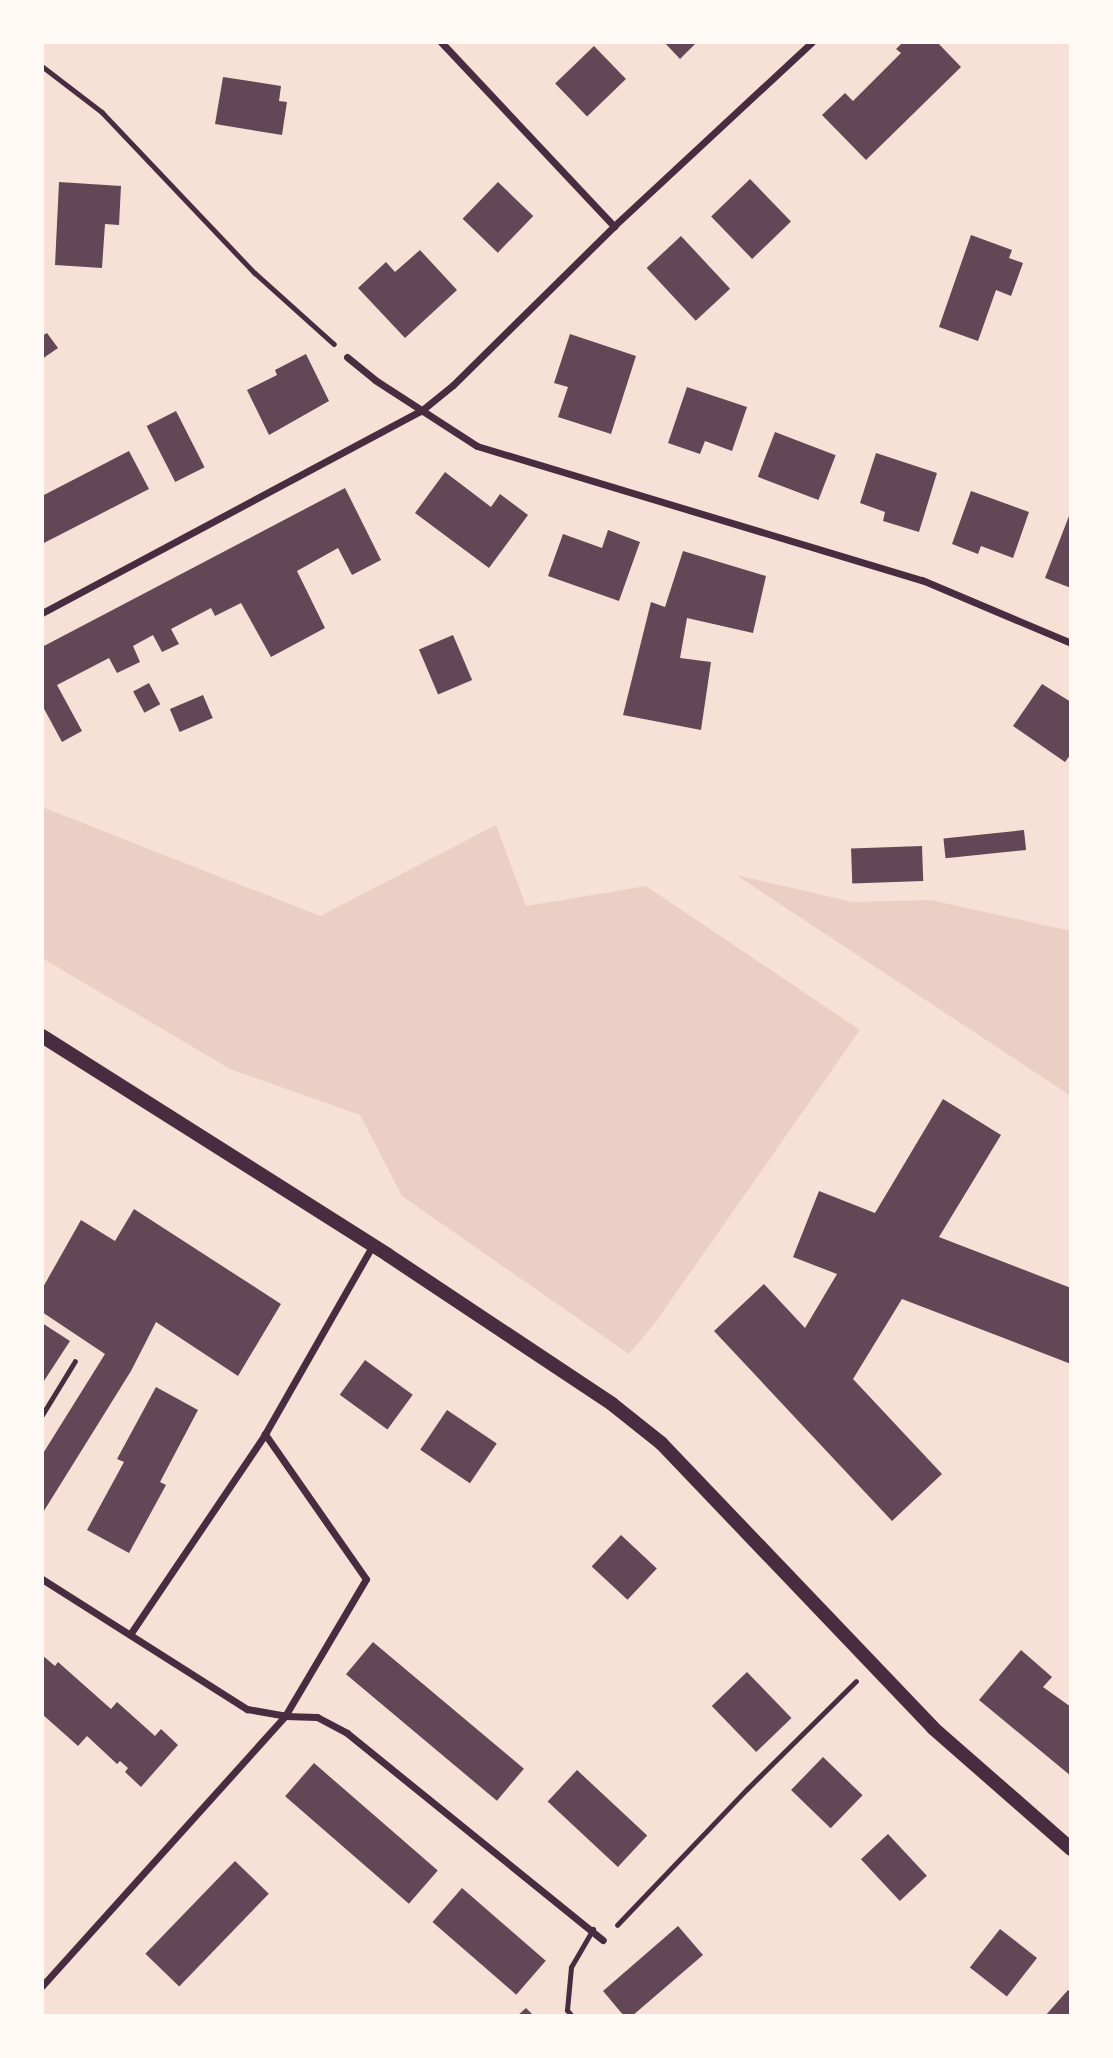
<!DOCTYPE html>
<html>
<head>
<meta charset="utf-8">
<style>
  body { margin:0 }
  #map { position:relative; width:1113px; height:2058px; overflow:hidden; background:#f7e1d7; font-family:"Playfair Display",serif }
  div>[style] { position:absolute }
  .green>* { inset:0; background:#ebcfc5 }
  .building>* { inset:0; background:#644757; transform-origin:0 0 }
  .path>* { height:4.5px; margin:-2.25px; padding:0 2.25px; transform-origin:2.25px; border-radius:2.25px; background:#4a2c40 }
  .service>* { height:5px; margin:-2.5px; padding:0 2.5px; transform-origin:2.5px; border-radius:2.5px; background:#4a2c40 }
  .minor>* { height:7px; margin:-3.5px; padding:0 3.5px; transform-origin:3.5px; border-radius:3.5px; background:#4a2c40 }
  .secondary>* { height:14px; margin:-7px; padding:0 7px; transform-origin:7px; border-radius:7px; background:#4a2c40 }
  span { translate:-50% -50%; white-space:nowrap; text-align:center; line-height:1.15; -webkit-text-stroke:5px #fffaf5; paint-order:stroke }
  .frame { position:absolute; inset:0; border:44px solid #fffaf5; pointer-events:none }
</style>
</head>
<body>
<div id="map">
  <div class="green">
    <i style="clip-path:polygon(42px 807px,320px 916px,496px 825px,526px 906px,646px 886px,860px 1030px,655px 1323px,629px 1354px,402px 1196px,360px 1115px,230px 1069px,42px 958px)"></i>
    <i style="clip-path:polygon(736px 875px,853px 902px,931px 900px,1071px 931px,1071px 1096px)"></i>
  </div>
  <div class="building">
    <i style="clip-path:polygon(664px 42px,697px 42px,680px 59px)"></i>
    <i style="clip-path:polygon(903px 42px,937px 42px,961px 67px,866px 160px,822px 115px,845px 93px,853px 101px,901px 53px,896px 49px)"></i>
    <i style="left:594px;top:46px;width:46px;height:54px;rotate:46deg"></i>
    <i style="clip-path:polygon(223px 77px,281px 86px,279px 101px,287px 102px,282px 135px,215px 124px)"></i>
    <i style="left:750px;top:179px;width:59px;height:54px;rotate:46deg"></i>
    <i style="clip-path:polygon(59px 182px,121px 186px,119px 225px,105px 224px,102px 268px,55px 265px)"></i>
    <i style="left:498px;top:182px;width:49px;height:51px;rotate:44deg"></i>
    <i style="clip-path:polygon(971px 235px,1012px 250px,1009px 258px,1023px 263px,1011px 296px,996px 290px,978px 341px,939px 327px)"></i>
    <i style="left:681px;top:236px;width:72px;height:47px;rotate:47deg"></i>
    <i style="clip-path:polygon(420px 250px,457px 290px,405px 338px,358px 288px,386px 262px,395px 272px)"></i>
    <i style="clip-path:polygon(47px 333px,58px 348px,42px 359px,42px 336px)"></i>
    <i style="clip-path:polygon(570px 334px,636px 356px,611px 434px,558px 417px,568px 387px,554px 383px)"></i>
    <i style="clip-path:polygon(306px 354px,329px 401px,269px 435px,247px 390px,277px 375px,275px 370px)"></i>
    <i style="clip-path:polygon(687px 387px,747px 407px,732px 451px,705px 441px,700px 454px,668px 443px)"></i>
    <i style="left:176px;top:411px;width:63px;height:33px;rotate:63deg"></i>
    <i style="left:775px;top:432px;width:65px;height:48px;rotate:21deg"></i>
    <i style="clip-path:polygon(129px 451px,149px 489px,42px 544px,42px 496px)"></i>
    <i style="clip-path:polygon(876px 453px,937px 473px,919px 532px,883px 521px,885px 512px,860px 503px)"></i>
    <i style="clip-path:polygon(445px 472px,491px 507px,500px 494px,528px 515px,489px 568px,415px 513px)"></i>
    <i style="clip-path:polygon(345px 488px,381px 560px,352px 575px,338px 548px,297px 571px,325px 628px,271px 657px,241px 603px,215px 616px,211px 608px,171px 629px,179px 644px,162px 652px,153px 635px,133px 646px,140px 662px,117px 673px,109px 658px,57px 685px,82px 731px,62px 742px,42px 705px,42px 647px)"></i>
    <i style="clip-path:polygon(971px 491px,1029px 512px,1013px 558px,981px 546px,978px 554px,952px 544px)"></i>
    <i style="clip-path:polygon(1069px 516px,1071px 517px,1071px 588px,1045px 578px)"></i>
    <i style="clip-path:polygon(608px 530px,640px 542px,619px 601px,548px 576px,563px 534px,602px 548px)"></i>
    <i style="clip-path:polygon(683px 551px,766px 576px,753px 633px,687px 618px,680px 658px,711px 662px,701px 730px,623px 715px,651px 602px,665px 607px)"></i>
    <i style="left:453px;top:635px;width:49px;height:37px;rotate:67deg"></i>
    <i style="left:149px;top:683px;width:24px;height:18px;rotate:62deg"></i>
    <i style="clip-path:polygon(1042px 684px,1071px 702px,1071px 754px,1065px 762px,1013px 726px)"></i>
    <i style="left:203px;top:695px;width:25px;height:36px;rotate:67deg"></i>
    <i style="left:1024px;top:830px;width:20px;height:81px;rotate:84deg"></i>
    <i style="left:922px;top:846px;width:35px;height:71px;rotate:88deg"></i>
    <i style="clip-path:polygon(943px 1099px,1001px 1135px,939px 1237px,1071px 1288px,1071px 1364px,902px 1299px,853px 1379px,942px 1474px,892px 1521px,714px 1331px,764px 1284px,805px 1328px,837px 1274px,793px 1257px,819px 1191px,875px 1213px)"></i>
    <i style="clip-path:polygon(134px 1209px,281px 1304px,238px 1376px,156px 1322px,131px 1371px,42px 1514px,42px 1455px,105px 1354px,42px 1312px,42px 1289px,81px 1220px,115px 1241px)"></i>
    <i style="clip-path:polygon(42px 1323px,70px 1341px,42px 1384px)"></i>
    <i style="left:365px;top:1360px;width:59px;height:43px;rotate:36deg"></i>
    <i style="clip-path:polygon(156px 1387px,198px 1410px,160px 1482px,166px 1485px,129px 1553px,87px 1530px,124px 1462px,117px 1459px)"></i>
    <i style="left:447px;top:1410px;width:60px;height:48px;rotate:34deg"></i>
    <i style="left:621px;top:1535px;width:49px;height:43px;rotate:43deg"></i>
    <i style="left:373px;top:1642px;width:197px;height:42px;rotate:40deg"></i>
    <i style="clip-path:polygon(1021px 1650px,1052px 1677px,1043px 1687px,1071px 1707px,1071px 1776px,979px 1700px)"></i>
    <i style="clip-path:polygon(42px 1655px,55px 1666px,58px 1662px,111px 1709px,117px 1702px,155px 1736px,161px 1729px,178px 1745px,141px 1787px,125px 1772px,128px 1768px,120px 1761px,117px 1764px,87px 1736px,78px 1746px,42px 1714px)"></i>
    <i style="left:747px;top:1672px;width:64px;height:49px;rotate:46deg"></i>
    <i style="left:823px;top:1757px;width:55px;height:46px;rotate:44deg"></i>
    <i style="left:314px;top:1763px;width:164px;height:44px;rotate:41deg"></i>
    <i style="left:577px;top:1770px;width:96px;height:43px;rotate:43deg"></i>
    <i style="left:888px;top:1834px;width:57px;height:37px;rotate:47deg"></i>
    <i style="left:235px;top:1861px;width:47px;height:129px;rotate:44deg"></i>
    <i style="left:462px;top:1888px;width:111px;height:45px;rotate:41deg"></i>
    <i style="clip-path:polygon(678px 1926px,703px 1955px,632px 2016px,624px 2016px,603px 1991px)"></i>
    <i style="left:1000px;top:1929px;width:47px;height:49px;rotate:38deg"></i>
    <i style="clip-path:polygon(1068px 1990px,1071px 1993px,1071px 2016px,1045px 2016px)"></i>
    <i style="clip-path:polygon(526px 2008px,534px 2016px,517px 2016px)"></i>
  </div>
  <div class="path">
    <i style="left:42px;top:66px;width:76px;rotate:37.5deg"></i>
    <i style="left:102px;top:112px;width:222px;rotate:46.5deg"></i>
    <i style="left:255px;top:273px;width:106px;rotate:41.9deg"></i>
    <i style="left:617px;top:1925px;width:188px;rotate:-46.3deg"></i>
    <i style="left:747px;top:1789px;width:153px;rotate:-44.7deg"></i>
  </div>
  <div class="service">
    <i style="left:42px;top:1415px;width:63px;rotate:-58.6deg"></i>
    <i style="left:572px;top:2016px;width:8px;rotate:-130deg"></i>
    <i style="left:567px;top:2010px;width:43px;rotate:-84.7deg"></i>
    <i style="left:571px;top:1967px;width:44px;rotate:-59.9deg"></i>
  </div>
  <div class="minor">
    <i style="left:441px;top:42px;width:253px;rotate:46.8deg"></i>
    <i style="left:347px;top:357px;width:36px;rotate:39deg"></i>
    <i style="left:375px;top:380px;width:121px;rotate:32.9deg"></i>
    <i style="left:477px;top:446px;width:465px;rotate:16.8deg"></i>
    <i style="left:922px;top:580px;width:162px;rotate:22.9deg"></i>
    <i style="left:42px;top:613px;width:429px;rotate:-28.1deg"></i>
    <i style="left:421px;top:411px;width:41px;rotate:-39.1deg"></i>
    <i style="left:453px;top:385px;width:226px;rotate:-44.6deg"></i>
    <i style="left:614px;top:226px;width:270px;rotate:-42.9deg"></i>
    <i style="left:42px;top:1579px;width:243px;rotate:32.4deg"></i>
    <i style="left:247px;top:1709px;width:39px;rotate:10deg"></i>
    <i style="left:285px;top:1716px;width:32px;rotate:2deg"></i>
    <i style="left:317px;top:1717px;width:34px;rotate:28deg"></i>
    <i style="left:347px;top:1733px;width:329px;rotate:39deg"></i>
    <i style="left:131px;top:1633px;width:240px;rotate:-56deg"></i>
    <i style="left:265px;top:1434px;width:218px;rotate:-60.3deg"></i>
    <i style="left:42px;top:1986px;width:363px;rotate:-48deg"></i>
    <i style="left:285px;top:1716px;width:159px;rotate:-59.4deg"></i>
    <i style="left:366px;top:1579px;width:177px;rotate:-124.9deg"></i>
  </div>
  <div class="secondary">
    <i style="left:42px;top:1036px;width:409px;rotate:32.3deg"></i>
    <i style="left:388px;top:1255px;width:269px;rotate:33.6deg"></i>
    <i style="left:612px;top:1404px;width:63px;rotate:38.5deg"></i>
    <i style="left:661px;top:1443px;width:394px;rotate:46.3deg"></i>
    <i style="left:933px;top:1728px;width:184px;rotate:41.2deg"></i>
  </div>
  <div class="frame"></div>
</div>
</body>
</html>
